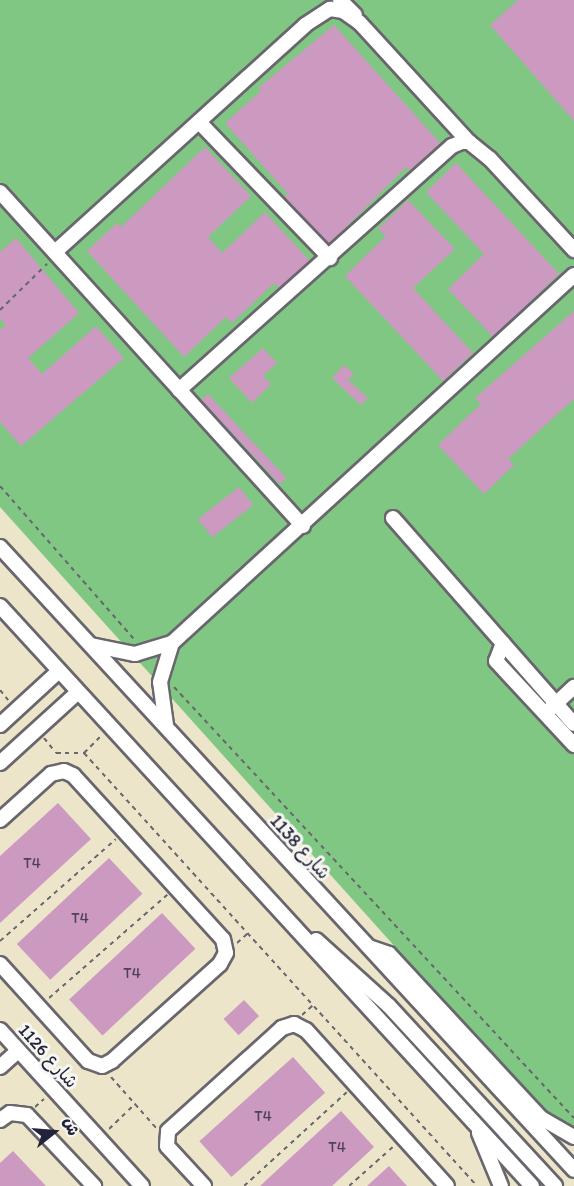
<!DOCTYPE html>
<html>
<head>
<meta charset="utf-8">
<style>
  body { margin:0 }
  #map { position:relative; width:574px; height:1186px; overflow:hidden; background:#ece5ca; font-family:Itim,"Playpen Sans Arabic",sans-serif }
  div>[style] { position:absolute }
  .green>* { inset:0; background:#80c783 }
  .building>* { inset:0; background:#cc99c1; transform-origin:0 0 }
  .path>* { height:2px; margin-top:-1px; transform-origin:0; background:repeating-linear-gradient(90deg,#69666d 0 4.5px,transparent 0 9px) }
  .roads { filter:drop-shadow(2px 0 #69666d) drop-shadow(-2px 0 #69666d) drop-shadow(0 2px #69666d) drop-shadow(0 -2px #69666d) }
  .minor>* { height:14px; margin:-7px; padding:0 7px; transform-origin:7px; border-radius:7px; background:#fff }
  span { translate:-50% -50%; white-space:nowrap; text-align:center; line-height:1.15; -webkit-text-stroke:6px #f6f6f2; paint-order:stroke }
  .number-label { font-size:15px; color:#4c405c }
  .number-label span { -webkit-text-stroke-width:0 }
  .street-label { font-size:18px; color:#22223b }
  .north { position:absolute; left:24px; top:1102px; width:60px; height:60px; -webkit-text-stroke:4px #f6f6f2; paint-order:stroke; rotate:73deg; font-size:16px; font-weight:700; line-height:24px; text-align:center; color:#22223b }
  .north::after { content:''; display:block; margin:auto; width:21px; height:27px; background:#22223b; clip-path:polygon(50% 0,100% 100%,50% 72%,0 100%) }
</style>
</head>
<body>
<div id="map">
  <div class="green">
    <i style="clip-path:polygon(0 0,574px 0,574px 1146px,0 507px)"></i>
  </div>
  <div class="building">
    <i style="clip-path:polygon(518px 0,574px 0,574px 121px,490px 25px)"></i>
    <i style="clip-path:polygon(334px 25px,441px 144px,410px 171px,406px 167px,329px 244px,284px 197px,288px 194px,225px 123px,261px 91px,258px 88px)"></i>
    <i style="clip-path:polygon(205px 147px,251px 196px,208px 237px,222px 253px,265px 212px,310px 261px,279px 288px,274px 283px,232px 323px,226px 317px,184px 357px,87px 251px,117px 223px,121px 227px)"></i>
    <i style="clip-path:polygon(456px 163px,559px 274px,493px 337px,448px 289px,484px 254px,426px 192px)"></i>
    <i style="clip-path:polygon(408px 200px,455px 249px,413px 288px,473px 353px,443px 381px,345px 276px,386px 236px,378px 229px)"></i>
    <i style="clip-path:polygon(16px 238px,79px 313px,28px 358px,42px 374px,96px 326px,124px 358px,21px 446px,0 422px,0 330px,6px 325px,0 319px,0 252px)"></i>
    <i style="clip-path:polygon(574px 311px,574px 399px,508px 459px,514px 465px,484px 494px,438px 445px,481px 404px,475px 398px)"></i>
    <i style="clip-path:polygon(263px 348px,277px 363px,263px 376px,271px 384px,252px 403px,229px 378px)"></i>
    <i style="clip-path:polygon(344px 365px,354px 374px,348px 380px,368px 398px,361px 405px,332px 378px)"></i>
    <i style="left:208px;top:394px;width:115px;height:9px;rotate:47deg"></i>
    <i style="left:239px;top:487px;width:23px;height:52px;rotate:52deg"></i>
    <i style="clip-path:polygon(58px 803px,91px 839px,0 923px,0 856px)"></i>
    <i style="left:109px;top:858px;width:49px;height:126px;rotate:47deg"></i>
    <i style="left:162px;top:913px;width:49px;height:127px;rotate:47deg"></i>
    <i style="left:244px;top:1000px;width:22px;height:28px;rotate:47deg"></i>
    <i style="left:293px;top:1057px;width:48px;height:126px;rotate:48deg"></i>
    <i style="clip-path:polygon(341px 1111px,374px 1147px,332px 1186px,260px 1186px)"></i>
    <i style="clip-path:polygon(13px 1151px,46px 1186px,0 1186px,0 1163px)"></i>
    <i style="clip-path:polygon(389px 1166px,407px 1186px,367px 1186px)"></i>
  </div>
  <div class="path">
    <i style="left:0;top:310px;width:66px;rotate:-44.4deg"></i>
    <i style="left:0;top:486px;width:205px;rotate:48.8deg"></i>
    <i style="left:174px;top:687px;width:588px;rotate:47.14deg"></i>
    <i style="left:0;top:690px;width:13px;rotate:51deg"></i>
    <i style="left:44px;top:738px;width:19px;rotate:51deg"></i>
    <i style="left:56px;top:753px;width:28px"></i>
    <i style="left:84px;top:753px;width:25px;rotate:-45deg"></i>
    <i style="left:84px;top:753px;width:585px;rotate:47.77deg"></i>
    <i style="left:0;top:941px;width:154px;rotate:-41.3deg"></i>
    <i style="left:237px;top:943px;width:15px;rotate:-42deg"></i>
    <i style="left:49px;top:998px;width:157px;rotate:-41.1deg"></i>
    <i style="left:302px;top:1015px;width:15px;rotate:-42deg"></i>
    <i style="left:111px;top:1077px;width:69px;rotate:48.5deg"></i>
    <i style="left:35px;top:1107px;width:12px;rotate:-42deg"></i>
    <i style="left:109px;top:1129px;width:36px;rotate:-44deg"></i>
    <i style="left:244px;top:1186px;width:139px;rotate:-42.4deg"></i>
    <i style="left:349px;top:1186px;width:62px;rotate:-41.7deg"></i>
  </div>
  <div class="roads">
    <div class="minor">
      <i style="left:340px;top:0;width:21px;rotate:45deg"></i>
      <i style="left:199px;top:122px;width:189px;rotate:46.1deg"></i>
      <i style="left:0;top:192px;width:451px;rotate:47.8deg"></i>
      <i style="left:55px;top:252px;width:338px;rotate:-42.2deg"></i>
      <i style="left:305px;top:25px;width:30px;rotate:-33deg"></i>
      <i style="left:330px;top:9px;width:13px;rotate:9deg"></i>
      <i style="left:343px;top:11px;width:19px;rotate:35deg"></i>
      <i style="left:359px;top:22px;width:163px;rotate:47.5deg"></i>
      <i style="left:179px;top:390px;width:366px;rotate:-41.8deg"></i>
      <i style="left:452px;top:146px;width:11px;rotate:-22deg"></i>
      <i style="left:462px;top:142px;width:7px"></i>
      <i style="left:469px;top:142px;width:27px;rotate:39deg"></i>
      <i style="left:490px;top:159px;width:124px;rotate:47.3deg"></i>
      <i style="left:393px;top:518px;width:274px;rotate:48.7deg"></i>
      <i style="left:0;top:547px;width:847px;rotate:47.34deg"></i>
      <i style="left:0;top:606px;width:787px;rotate:47.47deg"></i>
      <i style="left:503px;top:643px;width:19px;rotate:111deg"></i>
      <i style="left:496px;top:661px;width:115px;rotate:47.1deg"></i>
      <i style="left:91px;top:645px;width:45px;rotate:11.6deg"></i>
      <i style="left:135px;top:654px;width:39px;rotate:-17deg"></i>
      <i style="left:172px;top:643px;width:545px;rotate:-42.47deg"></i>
      <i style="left:549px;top:710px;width:34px;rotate:-43deg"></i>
      <i style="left:0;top:725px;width:80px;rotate:-42.5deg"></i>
      <i style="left:166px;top:725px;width:43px;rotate:-97.9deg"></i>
      <i style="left:160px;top:682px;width:41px;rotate:-72.9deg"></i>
      <i style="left:0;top:763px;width:105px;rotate:-42.3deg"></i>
      <i style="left:0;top:820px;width:69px;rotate:-42deg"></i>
      <i style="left:51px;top:774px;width:13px;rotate:-13deg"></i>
      <i style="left:64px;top:771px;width:10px;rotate:24deg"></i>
      <i style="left:73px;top:775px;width:222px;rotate:47.6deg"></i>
      <i style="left:223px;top:939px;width:14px;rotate:78deg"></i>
      <i style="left:226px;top:953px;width:13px;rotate:119deg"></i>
      <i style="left:220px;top:964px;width:145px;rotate:138.1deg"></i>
      <i style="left:112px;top:1061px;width:11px;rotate:153deg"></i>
      <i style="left:102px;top:1066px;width:15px;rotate:-160deg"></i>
      <i style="left:88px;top:1061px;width:131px;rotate:-132.2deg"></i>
      <i style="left:316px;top:940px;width:98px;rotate:42.1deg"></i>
      <i style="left:389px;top:1006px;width:245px;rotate:47.3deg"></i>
      <i style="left:369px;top:947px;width:21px;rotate:19deg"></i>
      <i style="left:389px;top:954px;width:224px;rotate:47.2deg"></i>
      <i style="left:541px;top:1118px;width:38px;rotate:30deg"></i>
      <i style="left:0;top:1030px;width:211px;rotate:47.7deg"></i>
      <i style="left:0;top:1067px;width:24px;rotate:-42deg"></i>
      <i style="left:0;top:1120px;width:12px;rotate:-35deg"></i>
      <i style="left:10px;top:1113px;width:17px;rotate:7deg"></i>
      <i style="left:27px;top:1115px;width:98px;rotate:46.7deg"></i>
      <i style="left:479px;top:1133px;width:57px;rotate:67.5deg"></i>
      <i style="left:204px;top:1186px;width:54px;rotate:-132.8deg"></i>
      <i style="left:167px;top:1146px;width:15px;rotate:-86deg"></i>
      <i style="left:168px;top:1131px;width:154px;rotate:-42.1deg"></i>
      <i style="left:282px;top:1028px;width:13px;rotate:-18deg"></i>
      <i style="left:294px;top:1024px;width:13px;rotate:27deg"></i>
      <i style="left:306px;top:1030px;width:210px;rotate:47.9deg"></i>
    </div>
  </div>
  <div class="number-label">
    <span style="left:32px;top:864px">T4</span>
    <span style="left:80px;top:919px">T4</span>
    <span style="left:132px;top:974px">T4</span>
    <span style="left:263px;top:1117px">T4</span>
    <span style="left:337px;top:1148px">T4</span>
  </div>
  <div class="street-label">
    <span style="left:300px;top:847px;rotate:48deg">شارع 1138</span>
    <span style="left:48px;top:1056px;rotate:48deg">شارع 1126</span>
  </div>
  <div class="north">ش</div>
</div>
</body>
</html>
